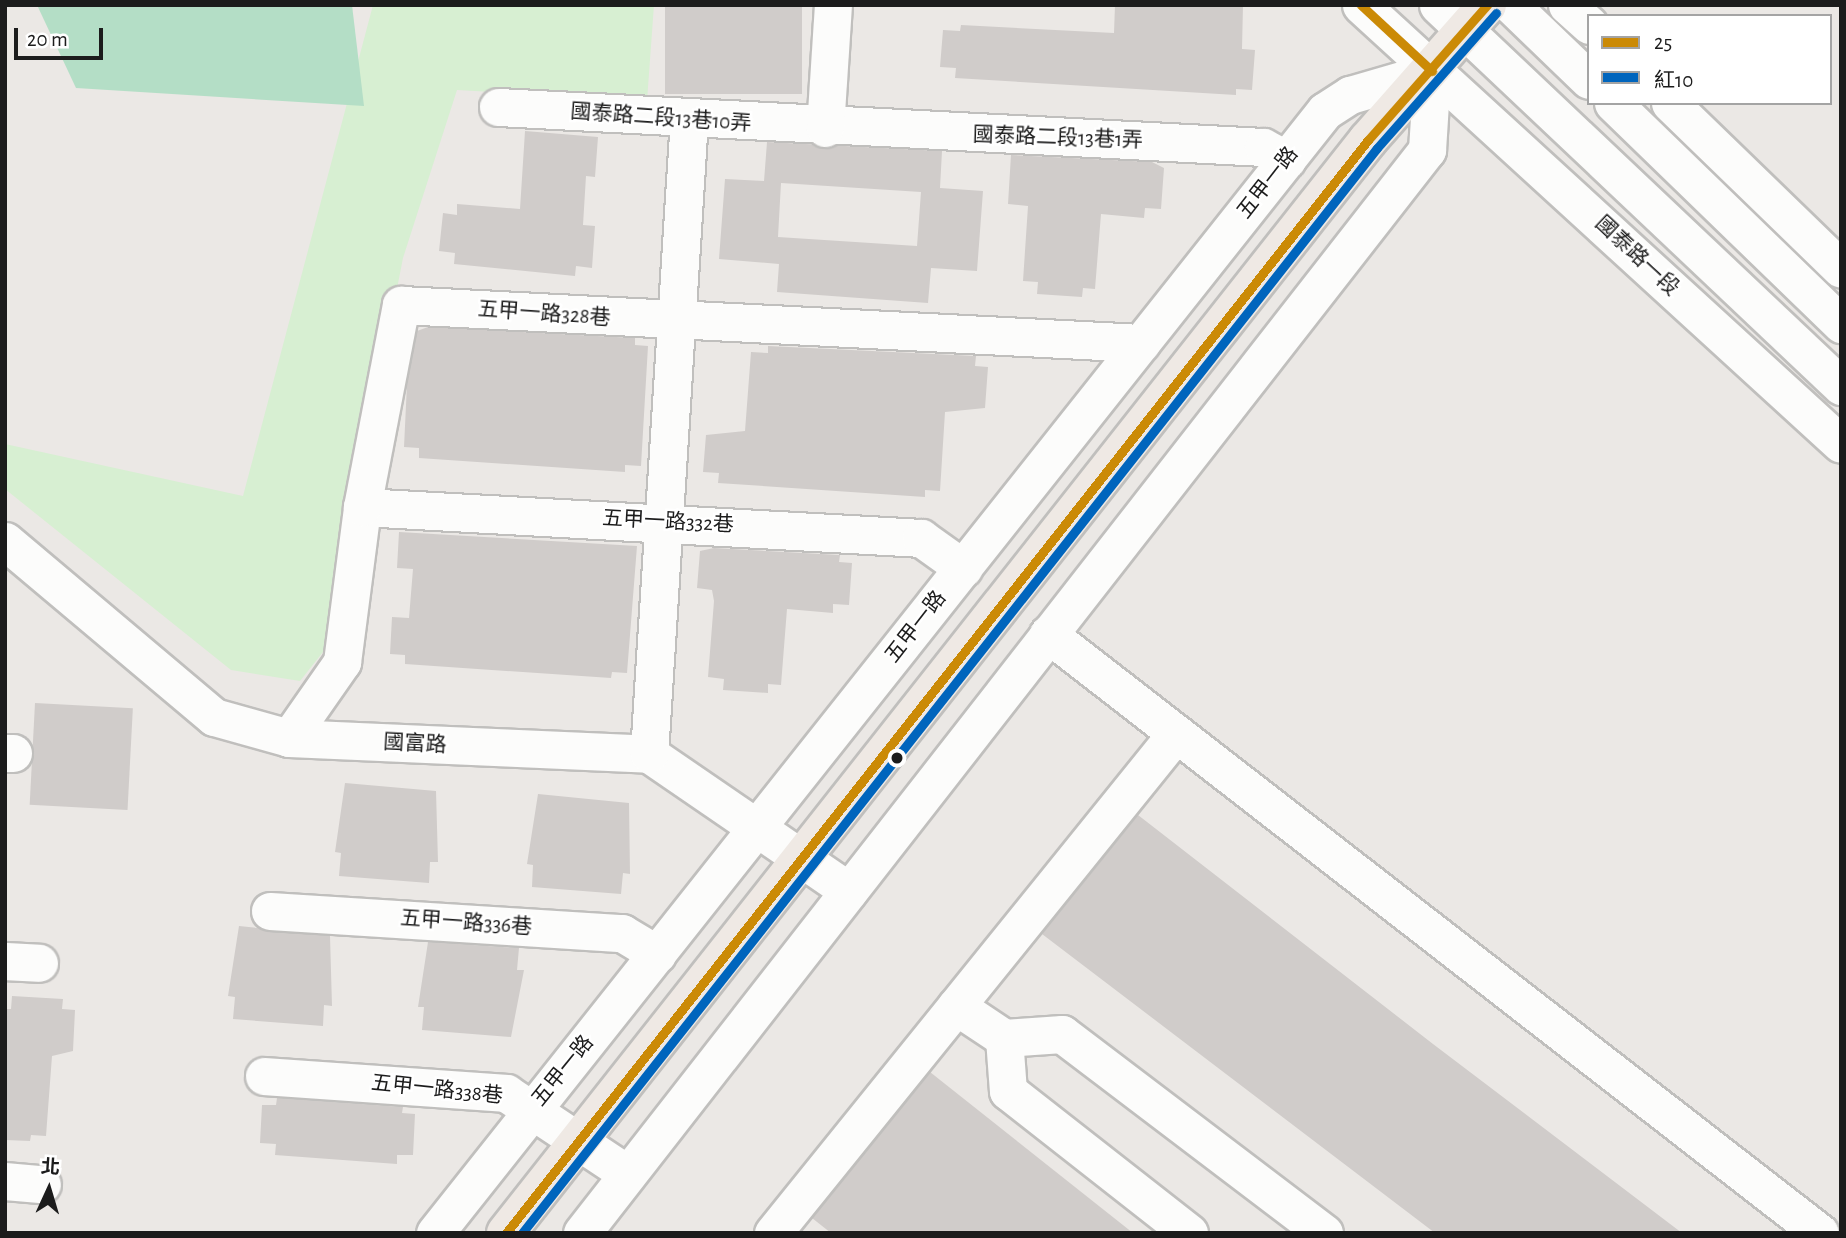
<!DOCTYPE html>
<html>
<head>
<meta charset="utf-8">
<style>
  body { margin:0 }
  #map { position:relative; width:1846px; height:1238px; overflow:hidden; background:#ebe8e5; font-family:"Alegreya Sans","Noto Sans TC",sans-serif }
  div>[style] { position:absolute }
  .park>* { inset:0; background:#d7efd2 }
  .pitch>* { inset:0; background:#b4dec6 }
  .building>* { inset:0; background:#d0ccca; transform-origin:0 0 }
  .roads { filter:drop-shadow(2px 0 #c0bfbd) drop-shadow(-2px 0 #c0bfbd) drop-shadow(0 2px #c0bfbd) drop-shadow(0 -2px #c0bfbd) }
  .minor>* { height:37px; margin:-18.5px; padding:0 18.5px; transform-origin:18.5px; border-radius:18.5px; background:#fcfcfb }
  .major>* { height:38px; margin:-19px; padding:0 19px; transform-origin:19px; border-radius:19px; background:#efe9e4 }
  .bus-1>* { height:9px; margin:-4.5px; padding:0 4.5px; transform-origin:4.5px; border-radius:4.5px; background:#cb8a06 }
  .bus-2>* { height:9px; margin:-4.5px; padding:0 4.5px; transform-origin:4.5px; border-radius:4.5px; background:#0065bd }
  .dots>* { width:19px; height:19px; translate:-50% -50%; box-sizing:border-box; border:4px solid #fff; border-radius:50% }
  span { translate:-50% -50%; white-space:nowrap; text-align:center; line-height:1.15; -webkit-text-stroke:5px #fff; paint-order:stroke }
  .street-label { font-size:21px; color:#1c1c1c }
  .frame { position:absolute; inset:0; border:7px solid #1c1c1c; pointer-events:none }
  .legend { position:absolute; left:1587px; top:14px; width:245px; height:91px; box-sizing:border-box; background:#fff; border:2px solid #a4a4a4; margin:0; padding:9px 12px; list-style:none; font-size:21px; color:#1c1c1c }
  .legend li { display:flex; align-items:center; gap:14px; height:35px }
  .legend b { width:35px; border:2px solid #a4a4a4 }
  .north { position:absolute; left:14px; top:1154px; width:70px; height:70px; -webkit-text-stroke:5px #fff; paint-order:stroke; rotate:4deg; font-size:19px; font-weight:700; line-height:28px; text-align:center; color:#1c1c1c }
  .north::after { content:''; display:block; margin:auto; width:24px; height:32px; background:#1c1c1c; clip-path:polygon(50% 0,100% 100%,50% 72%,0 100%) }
  .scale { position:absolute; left:14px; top:28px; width:89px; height:32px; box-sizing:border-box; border:4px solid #1c1c1c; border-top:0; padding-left:9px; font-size:21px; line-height:24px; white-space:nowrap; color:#1c1c1c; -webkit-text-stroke:5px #fff; paint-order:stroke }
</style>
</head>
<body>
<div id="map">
  <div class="park">
    <i style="clip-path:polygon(373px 5px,654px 5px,647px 101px,457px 90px,403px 258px,327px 647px,300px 681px,231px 670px,5px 489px,5px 444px,243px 496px)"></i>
  </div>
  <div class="pitch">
    <i style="clip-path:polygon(37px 5px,352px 5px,364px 106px,76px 88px)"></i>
  </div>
  <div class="building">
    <i style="left:665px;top:5px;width:137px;height:89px"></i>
    <i style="clip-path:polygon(1115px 5px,1243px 5px,1242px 49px,1255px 50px,1252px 90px,1236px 89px,1236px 95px,955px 78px,956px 68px,940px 67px,943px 30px,960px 31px,961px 25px,1114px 33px)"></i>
    <i style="clip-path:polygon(525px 131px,598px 137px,595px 177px,586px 176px,583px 225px,595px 226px,592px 268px,576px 266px,575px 276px,454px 264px,455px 253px,439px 251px,443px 213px,457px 215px,457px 204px,520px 209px)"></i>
    <i style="clip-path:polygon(evenodd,767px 142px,942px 151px,940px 188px,983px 191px,977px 271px,931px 268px,928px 303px,777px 292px,779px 264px,719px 259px,725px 179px,764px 181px,767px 142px,781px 183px,921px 192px,917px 246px,778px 237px,781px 183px)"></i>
    <i style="clip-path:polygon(1011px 155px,1152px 162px,1164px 168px,1161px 209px,1145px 208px,1144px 218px,1101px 214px,1095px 289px,1083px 288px,1082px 297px,1037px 294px,1038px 282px,1023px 281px,1028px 206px,1008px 204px)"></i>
    <i style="clip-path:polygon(428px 327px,635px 338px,635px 345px,648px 346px,641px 466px,625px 465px,625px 472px,419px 458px,419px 448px,404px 447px,407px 384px,417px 331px)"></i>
    <i style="clip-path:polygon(768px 346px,976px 356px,975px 366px,988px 367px,985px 408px,945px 412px,940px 491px,925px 490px,925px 497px,718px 483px,719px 473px,703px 472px,706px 435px,745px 431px,751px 352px,768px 353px)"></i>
    <i style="clip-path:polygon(399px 532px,637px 546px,627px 673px,612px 672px,611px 678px,405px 664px,405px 655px,390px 654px,392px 617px,409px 618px,413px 569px,397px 568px)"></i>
    <i style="clip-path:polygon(714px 548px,840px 555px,839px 562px,852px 563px,849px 605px,833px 604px,833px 613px,787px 609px,781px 685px,768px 684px,768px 693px,723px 690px,724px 679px,708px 677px,714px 601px,712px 590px,697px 588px,700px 551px)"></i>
    <i style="left:35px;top:703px;width:98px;height:102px;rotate:3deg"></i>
    <i style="clip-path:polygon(345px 783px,436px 791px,438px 862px,430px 862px,429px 883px,339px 876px,341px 853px,335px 852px)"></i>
    <i style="clip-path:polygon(538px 794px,629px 803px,630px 874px,623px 873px,621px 894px,532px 887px,533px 865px,527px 864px)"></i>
    <i style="clip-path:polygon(1138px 815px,1433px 1044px,1682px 1233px,1435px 1233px,1042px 934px)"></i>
    <i style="clip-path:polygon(239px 926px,330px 936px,332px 1006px,324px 1005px,323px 1026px,233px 1019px,235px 997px,228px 996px)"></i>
    <i style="clip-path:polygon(428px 942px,519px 948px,517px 970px,524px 970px,511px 1037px,422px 1030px,424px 1007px,418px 1007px)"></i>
    <i style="clip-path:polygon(12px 996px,63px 999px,62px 1009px,75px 1010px,73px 1051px,52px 1056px,46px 1136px,31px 1135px,30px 1141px,5px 1140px,5px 1009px,11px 1009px)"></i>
    <i style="clip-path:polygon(930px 1072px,1133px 1233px,831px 1233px,812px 1218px)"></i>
    <i style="clip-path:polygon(277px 1098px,403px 1107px,402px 1113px,415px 1114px,413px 1155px,397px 1155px,397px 1164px,275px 1155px,276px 1144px,260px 1143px,262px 1105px,276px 1105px)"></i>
  </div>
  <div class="roads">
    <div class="minor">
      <i style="left:1361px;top:5px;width:650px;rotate:42.45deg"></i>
      <i style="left:1438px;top:5px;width:555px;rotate:43.39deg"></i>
      <i style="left:1511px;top:5px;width:108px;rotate:43.9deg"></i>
      <i style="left:1567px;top:5px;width:30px;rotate:42deg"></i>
      <i style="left:1613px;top:103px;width:318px;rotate:44.1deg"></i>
      <i style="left:1670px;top:103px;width:238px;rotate:44.1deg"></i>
      <i style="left:498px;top:107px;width:766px;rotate:2.99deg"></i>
      <i style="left:1263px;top:147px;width:27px;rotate:28deg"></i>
      <i style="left:825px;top:128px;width:123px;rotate:-86.3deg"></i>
      <i style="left:362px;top:507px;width:560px;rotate:3.17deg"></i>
      <i style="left:921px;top:538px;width:52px;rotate:35.5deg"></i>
      <i style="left:5px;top:541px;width:273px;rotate:40.1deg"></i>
      <i style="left:214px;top:717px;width:78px;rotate:15.6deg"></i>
      <i style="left:289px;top:738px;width:360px;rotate:2.5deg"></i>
      <i style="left:649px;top:754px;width:242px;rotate:34.4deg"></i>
      <i style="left:1048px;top:634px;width:977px;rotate:37.81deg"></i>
      <i style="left:289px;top:738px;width:93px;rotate:-55.1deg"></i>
      <i style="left:342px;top:662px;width:156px;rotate:-82.6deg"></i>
      <i style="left:362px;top:507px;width:206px;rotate:-79.1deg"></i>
      <i style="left:401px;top:305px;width:741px;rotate:2.94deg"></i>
      <i style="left:5px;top:753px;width:8px"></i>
      <i style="left:649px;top:754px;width:636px;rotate:-86.4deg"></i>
      <i style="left:270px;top:911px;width:353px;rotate:3.6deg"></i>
      <i style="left:622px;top:933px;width:41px;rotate:31deg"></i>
      <i style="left:5px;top:961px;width:34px;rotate:3deg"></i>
      <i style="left:956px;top:1006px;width:58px;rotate:33.7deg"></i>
      <i style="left:1004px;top:1038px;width:58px;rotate:-3.9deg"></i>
      <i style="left:1062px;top:1034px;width:329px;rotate:37.2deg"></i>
      <i style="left:1004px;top:1038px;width:53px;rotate:85.7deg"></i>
      <i style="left:1008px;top:1091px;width:230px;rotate:38.1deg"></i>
      <i style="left:264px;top:1076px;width:243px;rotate:4deg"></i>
      <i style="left:506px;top:1093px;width:146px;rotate:33.6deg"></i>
      <i style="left:5px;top:1181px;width:37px;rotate:5deg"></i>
      <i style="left:435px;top:1233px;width:1432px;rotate:-51.58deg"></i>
      <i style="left:1325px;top:111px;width:30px;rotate:-33deg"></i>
      <i style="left:1350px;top:95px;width:85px;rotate:-16.3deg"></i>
      <i style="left:582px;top:1233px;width:1374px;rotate:-52.04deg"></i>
      <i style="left:1427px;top:150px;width:79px;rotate:-86.4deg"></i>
      <i style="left:773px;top:1233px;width:640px;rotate:-51.09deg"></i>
    </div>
    <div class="major">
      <i style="left:506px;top:1233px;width:1392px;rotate:-51.74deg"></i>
      <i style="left:1368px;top:140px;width:180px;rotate:-48.6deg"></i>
    </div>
  </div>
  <div class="bus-1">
    <i style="left:1361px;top:5px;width:97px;rotate:42.9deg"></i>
    <i style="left:506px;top:1233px;width:1392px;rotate:-51.74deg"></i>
    <i style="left:1368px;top:140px;width:180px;rotate:-48.6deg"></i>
  </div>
  <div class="bus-2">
    <i style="left:522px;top:1233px;width:1381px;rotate:-51.76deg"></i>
    <i style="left:1377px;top:148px;width:180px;rotate:-48.6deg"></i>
  </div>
  <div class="dots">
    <i style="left:897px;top:758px;background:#1c1c1c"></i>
  </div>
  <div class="street-label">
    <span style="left:661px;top:118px;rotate:4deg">國泰路二段13巷10弄</span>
    <span style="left:1058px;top:138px;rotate:2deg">國泰路二段13巷1弄</span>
    <span style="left:1268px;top:183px;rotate:-52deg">五甲一路</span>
    <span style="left:1637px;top:256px;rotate:43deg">國泰路一段</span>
    <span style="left:544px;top:314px;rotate:4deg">五甲一路328巷</span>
    <span style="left:668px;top:522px;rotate:3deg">五甲一路332巷</span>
    <span style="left:916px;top:627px;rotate:-52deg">五甲一路</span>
    <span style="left:415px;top:744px;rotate:3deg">國富路</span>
    <span style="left:466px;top:923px;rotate:4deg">五甲一路336巷</span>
    <span style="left:563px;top:1071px;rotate:-51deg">五甲一路</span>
    <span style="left:437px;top:1090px;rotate:6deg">五甲一路338巷</span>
  </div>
  <div class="frame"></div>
  <ul class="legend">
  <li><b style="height:9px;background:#cb8a06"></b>25</li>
  <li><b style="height:9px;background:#0065bd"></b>紅10</li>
  </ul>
  <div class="north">北</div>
  <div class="scale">20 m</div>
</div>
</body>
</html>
